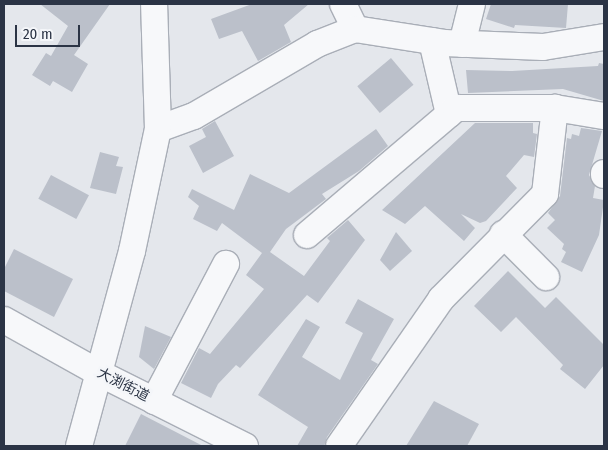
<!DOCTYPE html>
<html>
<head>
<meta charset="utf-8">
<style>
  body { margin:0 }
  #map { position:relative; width:608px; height:450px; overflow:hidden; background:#e4e7ec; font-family:"Fira Sans Condensed","Noto Sans JP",sans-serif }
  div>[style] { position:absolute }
  .building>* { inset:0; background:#bbc0ca; transform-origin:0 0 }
  .roads { filter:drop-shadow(1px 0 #a9aeb7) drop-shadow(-1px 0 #a9aeb7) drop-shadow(0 1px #a9aeb7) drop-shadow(0 -1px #a9aeb7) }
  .minor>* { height:26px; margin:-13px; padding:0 13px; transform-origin:13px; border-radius:13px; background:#f7f8fa }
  span { translate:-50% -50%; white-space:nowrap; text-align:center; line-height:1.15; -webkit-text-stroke:5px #f4f6f9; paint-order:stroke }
  .street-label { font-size:14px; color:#2b3445 }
  .frame { position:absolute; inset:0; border:5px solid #2b3445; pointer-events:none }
  .scale { position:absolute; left:15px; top:25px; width:65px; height:22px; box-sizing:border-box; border:2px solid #2b3445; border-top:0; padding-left:6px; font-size:15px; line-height:18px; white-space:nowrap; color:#2b3445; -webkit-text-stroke:4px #f4f6f9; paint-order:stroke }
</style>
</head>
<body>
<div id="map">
  <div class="building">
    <i style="clip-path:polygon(40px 4px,110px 4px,74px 55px,88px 64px,72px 92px,53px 81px,50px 86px,32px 75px,46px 53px,51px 56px,68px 26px)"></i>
    <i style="clip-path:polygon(252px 4px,309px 4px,284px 25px,291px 42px,258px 61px,242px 31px,219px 39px,211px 19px)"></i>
    <i style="clip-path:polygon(491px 4px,568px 4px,566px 28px,515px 25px,514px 28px,486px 19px)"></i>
    <i style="left:391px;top:58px;width:35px;height:44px;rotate:50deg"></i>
    <i style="clip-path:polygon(599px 63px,604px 64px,604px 101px,563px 89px,468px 93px,466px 70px,512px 71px,598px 66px)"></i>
    <i style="clip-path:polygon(215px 121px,234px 156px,203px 173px,189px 146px,206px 137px,202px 129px)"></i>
    <i style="clip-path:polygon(475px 123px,533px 123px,533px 133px,537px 134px,534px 157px,524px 155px,506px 176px,517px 188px,486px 221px,480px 223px,461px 214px,475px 228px,464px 241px,425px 206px,405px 224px,382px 210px)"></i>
    <i style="clip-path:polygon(581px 128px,602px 131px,589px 175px,595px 186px,593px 198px,604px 200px,599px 235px,582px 272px,561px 262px,566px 252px,562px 249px,564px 244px,547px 228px,555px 220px,548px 213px,560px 196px,567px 138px,571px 139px,572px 134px,579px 136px)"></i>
    <i style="clip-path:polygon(376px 129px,388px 146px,359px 171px,322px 194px,326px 199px,286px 229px,270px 252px,304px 276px,330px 241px,327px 238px,348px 220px,365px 240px,318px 303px,307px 295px,240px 368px,236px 365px,218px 384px,211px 398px,181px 383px,199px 348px,210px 354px,264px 289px,246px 275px,262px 253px,222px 223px,217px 231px,193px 219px,199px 206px,188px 197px,192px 189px,234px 210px,250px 174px,289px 193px)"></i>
    <i style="clip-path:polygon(100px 152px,119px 157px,116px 166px,123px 167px,116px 194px,90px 188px)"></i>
    <i style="left:51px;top:175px;width:43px;height:27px;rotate:28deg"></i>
    <i style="clip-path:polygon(396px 232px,412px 251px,390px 271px,380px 260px)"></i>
    <i style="clip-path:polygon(14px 249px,73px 279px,54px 317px,4px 291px,4px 269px)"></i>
    <i style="clip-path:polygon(508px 271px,545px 308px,556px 297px,604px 345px,604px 365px,585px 389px,560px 369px,563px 365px,516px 317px,501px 332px,474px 306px)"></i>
    <i style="clip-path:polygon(358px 299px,394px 319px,371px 360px,378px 364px,327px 437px,324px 446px,297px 446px,308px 427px,258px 395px,306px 319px,320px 327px,302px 357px,340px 380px,363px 333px,345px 323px)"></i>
    <i style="clip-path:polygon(145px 326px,171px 337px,154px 369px,139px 357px)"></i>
    <i style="clip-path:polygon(434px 401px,479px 424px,467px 446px,406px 446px)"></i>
    <i style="clip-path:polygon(141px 414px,203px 446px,125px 446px)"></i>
  </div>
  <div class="roads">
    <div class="minor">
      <i style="left:343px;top:4px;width:28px;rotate:64deg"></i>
      <i style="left:432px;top:41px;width:75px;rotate:76.9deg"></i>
      <i style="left:462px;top:44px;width:41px;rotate:-76deg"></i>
      <i style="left:158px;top:129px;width:38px;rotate:-20deg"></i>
      <i style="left:194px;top:116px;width:143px;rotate:-30.3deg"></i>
      <i style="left:317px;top:44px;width:41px;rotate:-21.5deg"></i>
      <i style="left:355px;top:29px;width:90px;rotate:8.9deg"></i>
      <i style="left:444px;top:43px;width:99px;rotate:2.3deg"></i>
      <i style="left:543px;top:47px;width:62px;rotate:-9.3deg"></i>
      <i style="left:604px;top:175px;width:2px;rotate:-90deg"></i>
      <i style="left:503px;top:234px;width:61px;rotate:45deg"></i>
      <i style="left:307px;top:235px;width:196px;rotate:-40.4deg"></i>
      <i style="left:456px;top:108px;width:99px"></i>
      <i style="left:555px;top:108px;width:50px;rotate:9.3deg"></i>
      <i style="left:4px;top:320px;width:111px;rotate:29.1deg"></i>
      <i style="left:101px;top:374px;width:161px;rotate:26.6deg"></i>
      <i style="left:154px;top:401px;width:155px;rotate:-62.3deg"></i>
      <i style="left:79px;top:446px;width:202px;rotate:-74.8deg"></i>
      <i style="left:132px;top:251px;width:125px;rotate:-78deg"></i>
      <i style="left:158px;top:129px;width:125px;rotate:-91.8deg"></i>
      <i style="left:339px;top:446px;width:179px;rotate:-55.2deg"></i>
      <i style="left:441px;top:299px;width:148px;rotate:-45.3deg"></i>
      <i style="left:545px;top:194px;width:87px;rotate:-83.4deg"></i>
    </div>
  </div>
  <div class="street-label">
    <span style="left:123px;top:385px;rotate:27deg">大渕街道</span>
  </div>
  <div class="frame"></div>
  <div class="scale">20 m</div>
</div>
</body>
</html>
